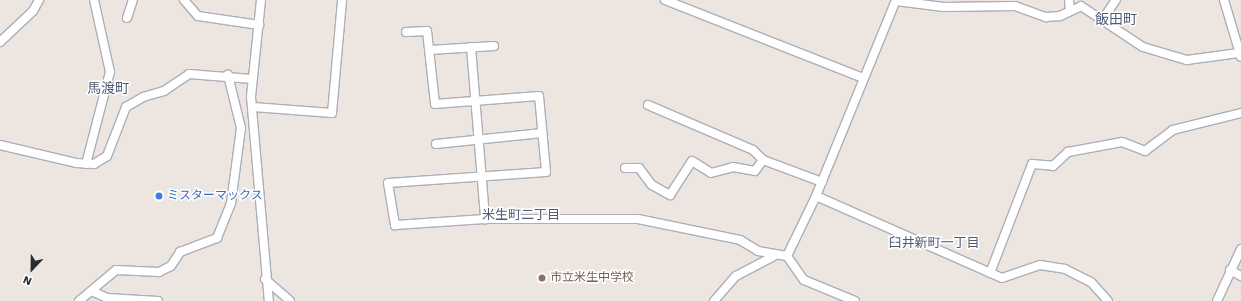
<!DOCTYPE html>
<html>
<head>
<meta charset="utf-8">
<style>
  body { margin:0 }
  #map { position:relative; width:1241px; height:301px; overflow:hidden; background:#ece5e0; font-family:"Work Sans","Noto Sans JP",sans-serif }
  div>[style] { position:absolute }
  .roads { filter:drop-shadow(1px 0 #acafb6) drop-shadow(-1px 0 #acafb6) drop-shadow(0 1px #acafb6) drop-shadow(0 -1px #acafb6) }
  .street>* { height:8px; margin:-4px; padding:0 4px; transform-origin:4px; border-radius:4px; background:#fff }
  .dots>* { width:11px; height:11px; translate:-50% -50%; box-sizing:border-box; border:2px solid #fff; border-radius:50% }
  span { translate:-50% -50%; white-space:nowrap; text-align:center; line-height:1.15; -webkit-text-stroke:3px #fff; paint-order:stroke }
  .shop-label { font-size:12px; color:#366cbe }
  .left { translate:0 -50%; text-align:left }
  .education-label { font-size:12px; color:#785e54 }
  .neighbourhood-label { font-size:13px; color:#515b78 }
  .quarter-label { font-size:14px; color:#515b78 }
  .north { position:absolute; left:12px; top:249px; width:40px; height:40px; -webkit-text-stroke:3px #fff; paint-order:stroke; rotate:202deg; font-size:11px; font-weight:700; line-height:16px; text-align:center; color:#2c2c2c }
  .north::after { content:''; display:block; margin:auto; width:14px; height:18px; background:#2c2c2c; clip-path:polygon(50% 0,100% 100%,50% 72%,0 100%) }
</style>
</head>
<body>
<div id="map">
  <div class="roads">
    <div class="street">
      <i style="left:184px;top:0;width:21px;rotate:49deg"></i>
      <i style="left:198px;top:16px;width:62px;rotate:8.4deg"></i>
      <i style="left:261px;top:0;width:98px;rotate:95.9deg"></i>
      <i style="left:251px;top:97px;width:205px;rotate:85deg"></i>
      <i style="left:665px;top:0;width:213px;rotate:21.5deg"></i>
      <i style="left:1069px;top:0;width:11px;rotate:85deg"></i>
      <i style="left:1224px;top:0;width:59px;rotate:73.4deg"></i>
      <i style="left:896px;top:1px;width:48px;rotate:7.1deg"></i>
      <i style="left:944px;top:7px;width:71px;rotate:-0.8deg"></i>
      <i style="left:1015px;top:6px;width:33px;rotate:20deg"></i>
      <i style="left:1046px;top:17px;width:14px;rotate:-4deg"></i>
      <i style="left:1060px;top:16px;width:23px;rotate:-25deg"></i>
      <i style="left:1081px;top:6px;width:74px;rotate:33.5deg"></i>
      <i style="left:1143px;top:47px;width:46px;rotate:16.5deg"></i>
      <i style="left:1187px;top:60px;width:52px;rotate:-7.7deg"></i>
      <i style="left:127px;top:18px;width:19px;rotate:-72deg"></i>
      <i style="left:1103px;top:19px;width:23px;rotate:-56deg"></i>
      <i style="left:406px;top:32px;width:21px;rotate:-3deg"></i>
      <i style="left:427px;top:31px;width:73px;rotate:83.7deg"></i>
      <i style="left:435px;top:104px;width:104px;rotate:-4.4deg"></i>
      <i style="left:539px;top:96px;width:76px;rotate:84.7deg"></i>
      <i style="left:546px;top:172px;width:158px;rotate:176deg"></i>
      <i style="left:388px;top:183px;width:43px;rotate:80.5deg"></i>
      <i style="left:395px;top:225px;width:90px;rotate:-3.8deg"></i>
      <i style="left:485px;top:219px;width:153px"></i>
      <i style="left:638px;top:219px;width:104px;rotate:11.6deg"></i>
      <i style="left:740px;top:240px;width:21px;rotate:31deg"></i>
      <i style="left:758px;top:251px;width:29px;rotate:10deg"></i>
      <i style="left:0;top:42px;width:45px;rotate:-43.2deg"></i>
      <i style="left:33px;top:11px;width:13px;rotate:-61deg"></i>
      <i style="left:471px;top:47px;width:173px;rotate:85.3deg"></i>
      <i style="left:430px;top:50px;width:64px;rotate:-3.6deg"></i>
      <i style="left:648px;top:105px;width:114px;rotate:23.2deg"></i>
      <i style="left:753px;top:150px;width:14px;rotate:45deg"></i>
      <i style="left:763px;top:160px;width:63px;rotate:20.4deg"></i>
      <i style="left:253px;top:107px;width:79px;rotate:4.3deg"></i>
      <i style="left:332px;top:113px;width:113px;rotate:-84.9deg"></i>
      <i style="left:436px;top:144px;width:107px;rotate:-5.9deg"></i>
      <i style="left:0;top:145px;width:78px;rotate:13.3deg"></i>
      <i style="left:76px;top:163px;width:18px;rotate:3deg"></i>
      <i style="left:94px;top:164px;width:15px;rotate:-32deg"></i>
      <i style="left:107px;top:156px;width:53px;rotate:-68.8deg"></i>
      <i style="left:126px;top:107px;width:20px;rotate:-30deg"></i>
      <i style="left:143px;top:97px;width:22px;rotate:-16deg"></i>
      <i style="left:164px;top:91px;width:30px;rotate:-34deg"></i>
      <i style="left:189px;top:74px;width:63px;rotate:4.5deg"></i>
      <i style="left:86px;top:164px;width:95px;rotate:-75.4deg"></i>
      <i style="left:110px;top:72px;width:74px;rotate:-102.5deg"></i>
      <i style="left:625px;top:168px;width:14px"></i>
      <i style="left:639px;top:168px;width:21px;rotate:53deg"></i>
      <i style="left:652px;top:185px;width:21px;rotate:29deg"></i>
      <i style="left:670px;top:195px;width:40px;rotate:-57.1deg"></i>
      <i style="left:692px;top:161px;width:22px;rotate:32deg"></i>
      <i style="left:711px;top:173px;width:23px;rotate:-15deg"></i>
      <i style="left:733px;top:167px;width:22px;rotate:10deg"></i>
      <i style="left:755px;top:171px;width:14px;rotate:-54deg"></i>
      <i style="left:816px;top:196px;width:203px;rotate:23.8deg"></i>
      <i style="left:1002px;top:278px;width:40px;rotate:-18.9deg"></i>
      <i style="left:1040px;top:265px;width:25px;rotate:9deg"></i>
      <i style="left:1065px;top:269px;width:29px;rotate:27deg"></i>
      <i style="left:1091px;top:282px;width:25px;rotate:48deg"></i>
      <i style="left:787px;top:256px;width:67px;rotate:-64.2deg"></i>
      <i style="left:816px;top:196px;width:212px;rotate:-67.8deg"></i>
      <i style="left:787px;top:256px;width:29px;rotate:55deg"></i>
      <i style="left:804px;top:280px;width:55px;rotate:22.4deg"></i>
      <i style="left:1230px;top:270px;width:13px;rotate:29deg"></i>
      <i style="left:990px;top:273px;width:117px;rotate:-68.9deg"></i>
      <i style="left:1032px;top:164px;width:21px;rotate:5deg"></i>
      <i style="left:1053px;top:166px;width:21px;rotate:-43deg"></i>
      <i style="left:1068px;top:152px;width:55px;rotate:-10.5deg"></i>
      <i style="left:1122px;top:142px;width:25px;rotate:21deg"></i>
      <i style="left:1145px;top:151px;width:35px;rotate:-37deg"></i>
      <i style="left:1173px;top:130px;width:70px;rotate:-14deg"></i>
      <i style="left:265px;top:279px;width:33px;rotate:41deg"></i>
      <i style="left:94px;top:292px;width:14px;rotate:25deg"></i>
      <i style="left:107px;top:298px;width:51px;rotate:3.4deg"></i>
      <i style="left:79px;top:301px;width:48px;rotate:-40deg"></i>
      <i style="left:116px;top:270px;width:43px;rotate:2.7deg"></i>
      <i style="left:159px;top:272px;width:13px;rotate:-27deg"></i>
      <i style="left:171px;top:266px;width:17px;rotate:-57deg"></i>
      <i style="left:180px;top:252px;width:40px;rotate:-21deg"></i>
      <i style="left:217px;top:238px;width:38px;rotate:-68deg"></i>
      <i style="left:231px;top:203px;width:76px;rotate:-82.4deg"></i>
      <i style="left:241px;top:128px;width:55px;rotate:-103.8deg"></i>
      <i style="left:714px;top:301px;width:33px;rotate:-49deg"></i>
      <i style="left:736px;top:276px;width:43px;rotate:-27.8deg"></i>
      <i style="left:1217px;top:301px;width:57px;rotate:-65.2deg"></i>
    </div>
  </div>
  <div class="dots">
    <i style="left:159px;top:196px;background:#3f7fe0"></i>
    <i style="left:542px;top:278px;background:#8d6e63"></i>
  </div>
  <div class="shop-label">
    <span class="left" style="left:167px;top:196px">ミスターマックス</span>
  </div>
  <div class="education-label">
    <span class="left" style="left:550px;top:278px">市立米生中学校</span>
  </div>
  <div class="neighbourhood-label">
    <span style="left:521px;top:215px">米生町二丁目</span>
    <span style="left:934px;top:243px">臼井新町一丁目</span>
  </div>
  <div class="quarter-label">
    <span style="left:1116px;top:19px">飯田町</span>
    <span style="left:108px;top:88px">馬渡町</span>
  </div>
  <div class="north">N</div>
</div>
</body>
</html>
